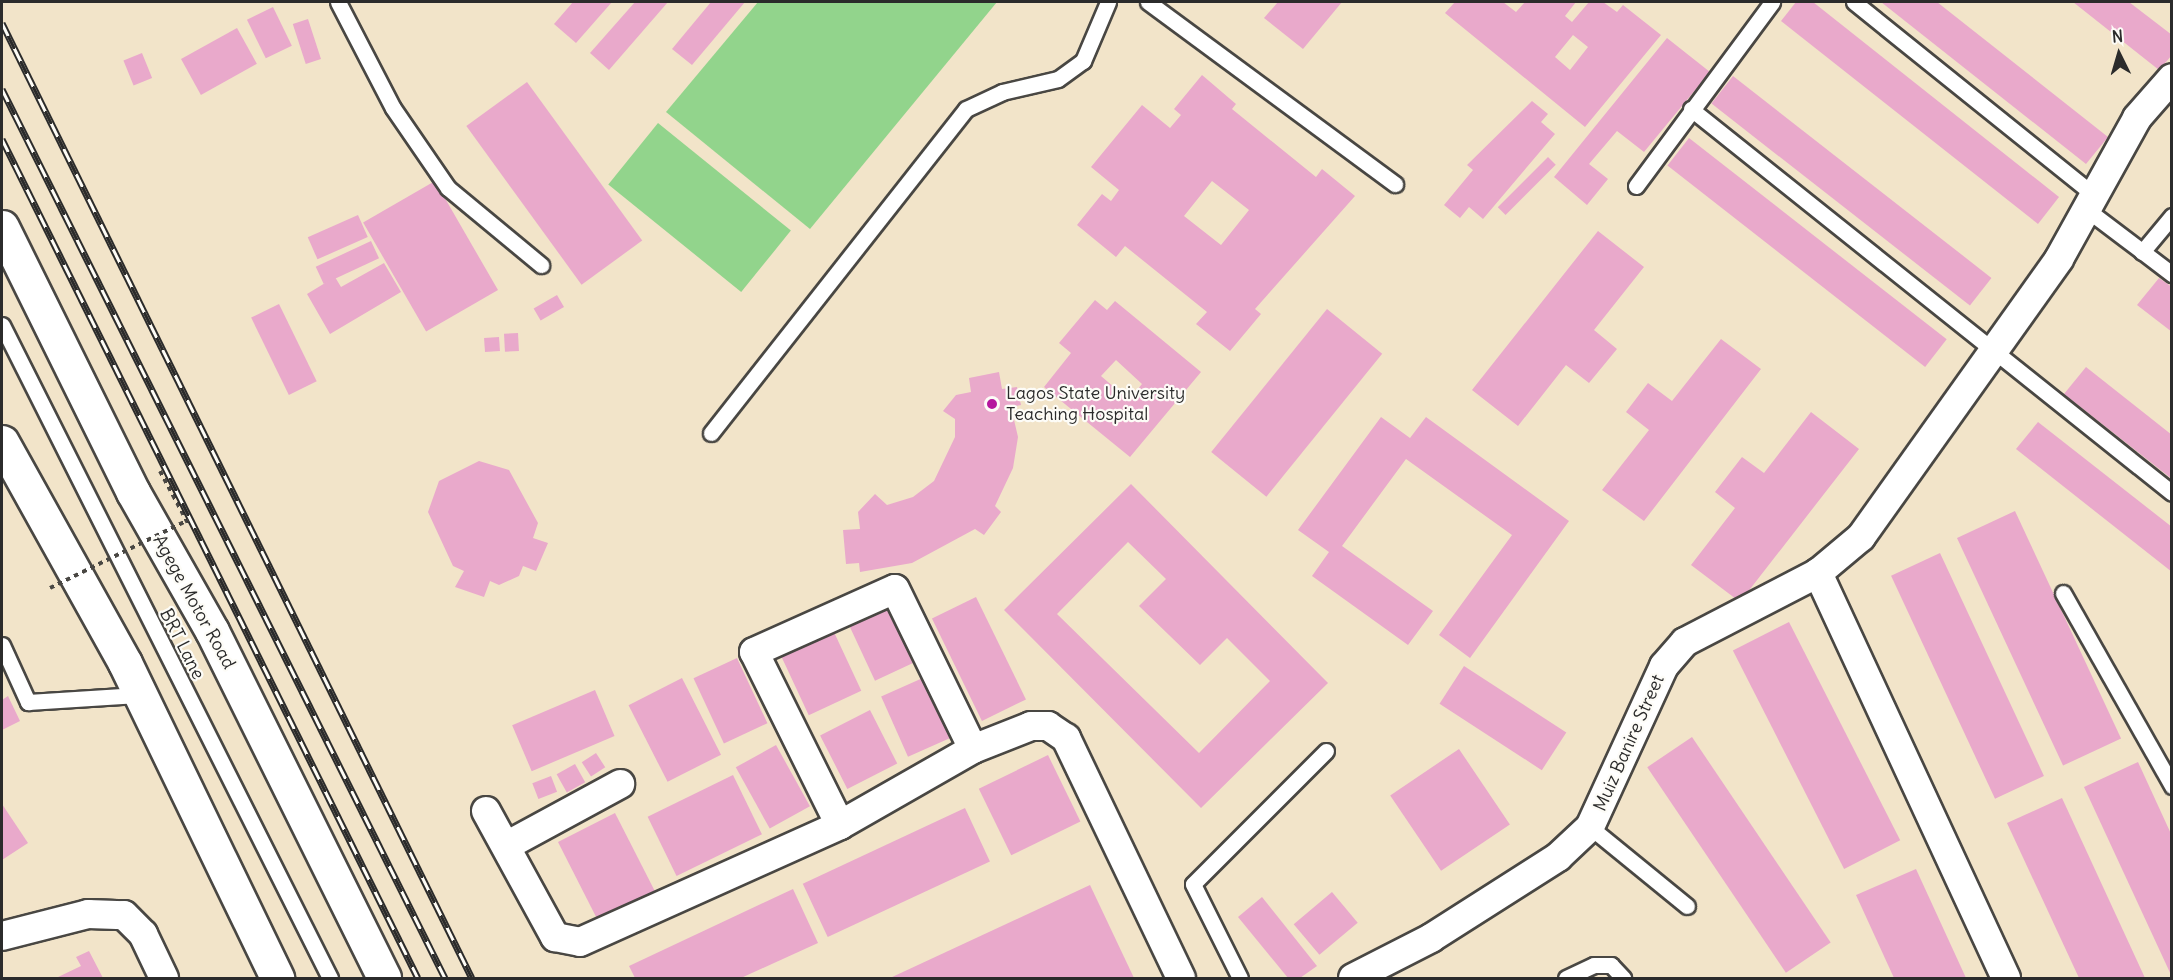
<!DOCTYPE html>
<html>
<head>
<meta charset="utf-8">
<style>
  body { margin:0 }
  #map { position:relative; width:2173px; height:980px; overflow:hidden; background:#f2e4c9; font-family:Delius,sans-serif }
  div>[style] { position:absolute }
  .green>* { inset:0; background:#92d48c; transform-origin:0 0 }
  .building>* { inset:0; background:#e9a9cb; transform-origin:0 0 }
  .path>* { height:4px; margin-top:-2px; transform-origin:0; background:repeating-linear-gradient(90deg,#494743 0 4.5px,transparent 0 9px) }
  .roads { filter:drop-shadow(2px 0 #494743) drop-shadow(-2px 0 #494743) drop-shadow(0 2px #494743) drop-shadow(0 -2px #494743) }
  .service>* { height:15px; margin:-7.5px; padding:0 7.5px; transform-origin:7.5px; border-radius:7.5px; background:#fff }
  .minor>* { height:28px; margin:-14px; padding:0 14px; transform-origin:14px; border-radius:14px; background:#fff }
  .trunk>* { height:33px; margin:-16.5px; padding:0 16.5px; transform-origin:16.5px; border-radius:16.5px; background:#fff }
  .rail>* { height:7px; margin-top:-3.5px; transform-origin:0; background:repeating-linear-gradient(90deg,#fdfcf7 0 14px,#2b2b2b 0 28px); box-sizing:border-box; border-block:2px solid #2b2b2b }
  .path-bridge>* { height:4px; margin-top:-2px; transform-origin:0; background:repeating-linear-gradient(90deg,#494743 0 4.5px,transparent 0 9px) }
  .dots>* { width:16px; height:16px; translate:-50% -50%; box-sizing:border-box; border:3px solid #fdfcf7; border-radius:50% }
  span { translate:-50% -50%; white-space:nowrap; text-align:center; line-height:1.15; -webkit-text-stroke:4.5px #fdfcf7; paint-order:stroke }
  .poi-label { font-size:18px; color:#2b2b2b }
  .left { translate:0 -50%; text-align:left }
  .street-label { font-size:18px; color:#2b2b2b }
  .frame { position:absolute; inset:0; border:3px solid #2b2b2b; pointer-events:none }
  .north { position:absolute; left:2089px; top:24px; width:60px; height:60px; -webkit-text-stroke:4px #fdfcf7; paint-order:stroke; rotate:355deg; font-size:16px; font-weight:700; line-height:24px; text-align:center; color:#2b2b2b }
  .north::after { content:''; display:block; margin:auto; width:21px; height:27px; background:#2b2b2b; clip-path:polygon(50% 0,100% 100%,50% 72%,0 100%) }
</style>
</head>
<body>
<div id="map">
  <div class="green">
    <i style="clip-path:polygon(758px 2px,997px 2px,810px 229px,666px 112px)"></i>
    <i style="left:658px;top:123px;width:171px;height:79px;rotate:39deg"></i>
  </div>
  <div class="building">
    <i style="clip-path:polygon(573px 2px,612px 2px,576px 43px,554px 24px)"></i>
    <i style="clip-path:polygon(635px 2px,668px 2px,609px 70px,590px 53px)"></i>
    <i style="clip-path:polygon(711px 2px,745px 2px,692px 65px,672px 49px)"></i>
    <i style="clip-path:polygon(1278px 2px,1342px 2px,1303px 49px,1264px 18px)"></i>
    <i style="clip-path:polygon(evenodd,1455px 2px,1503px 2px,1516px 12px,1525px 2px,1576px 2px,1565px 16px,1572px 22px,1589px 2px,1603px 2px,1617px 12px,1623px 5px,1661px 35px,1585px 127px,1445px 13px,1455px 2px,1573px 35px,1588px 47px,1570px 70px,1555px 57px,1573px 35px)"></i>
    <i style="clip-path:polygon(1796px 2px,1813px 2px,2059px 197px,2038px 224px,1781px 21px)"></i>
    <i style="clip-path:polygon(1881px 2px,1937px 2px,2108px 137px,2086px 164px)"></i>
    <i style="clip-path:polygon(2073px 2px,2129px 2px,2172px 35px,2172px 55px,2159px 70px)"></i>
    <i style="left:273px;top:7px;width:43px;height:29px;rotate:64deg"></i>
    <i style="left:308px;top:19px;width:42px;height:16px;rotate:72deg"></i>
    <i style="left:237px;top:28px;width:41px;height:64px;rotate:61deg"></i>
    <i style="clip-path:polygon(1667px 38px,1710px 72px,1644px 152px,1617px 131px,1589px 164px,1608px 179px,1587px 205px,1554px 177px)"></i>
    <i style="left:142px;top:53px;width:27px;height:20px;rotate:68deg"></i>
    <i style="clip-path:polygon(evenodd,1202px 75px,1236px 104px,1232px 109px,1316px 177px,1322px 169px,1355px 196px,1255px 309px,1261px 314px,1230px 351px,1196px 324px,1207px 312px,1125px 246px,1116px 257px,1077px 225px,1102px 194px,1111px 201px,1119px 190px,1091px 167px,1142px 105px,1170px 128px,1181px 115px,1174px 109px,1202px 75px,1212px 181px,1249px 210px,1221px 245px,1184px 216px,1212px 181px)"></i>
    <i style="left:1733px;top:76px;width:328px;height:35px;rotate:38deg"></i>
    <i style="left:527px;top:82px;width:196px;height:75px;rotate:54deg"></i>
    <i style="clip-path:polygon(1532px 101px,1548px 114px,1541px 122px,1555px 134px,1483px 219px,1469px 207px,1460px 218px,1444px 205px,1473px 170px,1467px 165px)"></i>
    <i style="left:1689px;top:138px;width:327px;height:35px;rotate:38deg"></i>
    <i style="left:1548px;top:157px;width:11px;height:71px;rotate:45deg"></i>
    <i style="left:435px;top:181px;width:126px;height:83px;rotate:60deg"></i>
    <i style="left:358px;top:215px;width:24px;height:55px;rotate:66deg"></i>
    <i style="clip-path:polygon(1598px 231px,1644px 267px,1594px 330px,1617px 349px,1589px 383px,1566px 365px,1518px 426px,1472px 390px)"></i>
    <i style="left:371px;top:241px;width:19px;height:61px;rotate:65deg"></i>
    <i style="clip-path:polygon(384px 263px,401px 292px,330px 334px,307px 294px,335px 277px,341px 287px)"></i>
    <i style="clip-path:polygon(2159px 278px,2172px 287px,2172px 332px,2137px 305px)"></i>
    <i style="left:557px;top:295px;width:14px;height:27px;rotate:60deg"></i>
    <i style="clip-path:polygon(evenodd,1095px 300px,1107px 310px,1115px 301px,1201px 372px,1130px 457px,1044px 387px,1071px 353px,1059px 343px,1095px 300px,1116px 360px,1142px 384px,1129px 400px,1101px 376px,1116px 360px)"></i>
    <i style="left:279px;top:304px;width:86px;height:31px;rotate:64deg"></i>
    <i style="left:1327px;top:309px;width:71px;height:184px;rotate:39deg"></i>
    <i style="left:518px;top:333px;width:18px;height:14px;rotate:87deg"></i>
    <i style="left:499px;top:337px;width:14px;height:15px;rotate:86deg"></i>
    <i style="clip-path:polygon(1721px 339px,1761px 369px,1644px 521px,1602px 490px,1649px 430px,1626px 412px,1648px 383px,1672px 401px)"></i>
    <i style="clip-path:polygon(2086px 367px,2172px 435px,2172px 479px,2064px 394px)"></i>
    <i style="clip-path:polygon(999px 372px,1002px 389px,1017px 387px,1021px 405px,1011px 407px,1018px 437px,1013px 468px,995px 506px,1001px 512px,984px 535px,975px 529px,912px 563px,860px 572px,859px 563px,846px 564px,843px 530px,860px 529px,858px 512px,875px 494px,887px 505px,913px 497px,934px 481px,955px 437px,955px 419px,943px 411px,956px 395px,971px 392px,969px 378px)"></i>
    <i style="clip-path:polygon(1811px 412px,1859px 449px,1740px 602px,1691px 565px,1735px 508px,1715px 492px,1742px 457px,1764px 473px)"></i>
    <i style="clip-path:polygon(1381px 417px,1410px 438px,1426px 417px,1569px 521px,1470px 658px,1439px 635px,1512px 535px,1406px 459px,1342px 546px,1433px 611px,1408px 645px,1312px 576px,1329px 552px,1298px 530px)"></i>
    <i style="clip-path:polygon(2038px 422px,2172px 527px,2172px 572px,2016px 449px)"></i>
    <i style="clip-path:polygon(479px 461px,509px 470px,538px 523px,533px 538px,548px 543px,536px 571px,523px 566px,519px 576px,499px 585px,490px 581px,484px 597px,455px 587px,464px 571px,453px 566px,428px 512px,439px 481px)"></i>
    <i style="clip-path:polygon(evenodd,1131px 484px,1328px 683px,1201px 808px,1004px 610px,1131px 484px,1128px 542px,1166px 579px,1139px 606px,1200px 665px,1227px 638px,1270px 681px,1199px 753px,1057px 614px,1128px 542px)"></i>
    <i style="left:2015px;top:511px;width:251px;height:64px;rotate:65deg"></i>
    <i style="left:1940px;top:553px;width:246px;height:54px;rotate:65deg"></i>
    <i style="left:976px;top:597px;width:114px;height:49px;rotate:64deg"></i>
    <i style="left:886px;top:605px;width:64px;height:42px;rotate:65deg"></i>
    <i style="left:1789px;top:622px;width:245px;height:63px;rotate:63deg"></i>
    <i style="left:833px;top:630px;width:67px;height:58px;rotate:65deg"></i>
    <i style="left:737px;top:658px;width:72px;height:48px;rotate:65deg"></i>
    <i style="left:1464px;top:666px;width:122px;height:45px;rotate:33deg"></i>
    <i style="left:925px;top:677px;width:66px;height:48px;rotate:66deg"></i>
    <i style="left:682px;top:678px;width:86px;height:60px;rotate:63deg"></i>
    <i style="left:595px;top:690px;width:50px;height:90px;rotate:67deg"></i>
    <i style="clip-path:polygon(8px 696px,20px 721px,2px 730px,2px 700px)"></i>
    <i style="left:870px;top:710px;width:60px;height:56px;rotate:63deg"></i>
    <i style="left:1692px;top:737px;width:248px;height:54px;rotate:56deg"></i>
    <i style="left:776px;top:745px;width:70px;height:46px;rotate:61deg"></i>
    <i style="left:1459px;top:749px;width:91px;height:83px;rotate:56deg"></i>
    <i style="left:596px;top:753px;width:17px;height:17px;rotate:57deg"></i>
    <i style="left:1048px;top:755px;width:74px;height:77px;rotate:64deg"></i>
    <i style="clip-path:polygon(2138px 762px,2172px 836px,2172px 977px,2084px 787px)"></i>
    <i style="left:575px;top:764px;width:21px;height:21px;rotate:61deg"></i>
    <i style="left:733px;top:775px;width:66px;height:95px;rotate:64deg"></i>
    <i style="left:551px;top:776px;width:17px;height:20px;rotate:69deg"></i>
    <i style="clip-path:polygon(2062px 798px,2145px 978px,2079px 978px,2007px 823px)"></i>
    <i style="clip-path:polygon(2px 804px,28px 843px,2px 860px)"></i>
    <i style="left:965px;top:808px;width:59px;height:179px;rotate:65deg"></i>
    <i style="left:615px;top:813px;width:93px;height:64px;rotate:63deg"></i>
    <i style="clip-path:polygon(1916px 869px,1966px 978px,1894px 978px,1856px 895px)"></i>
    <i style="clip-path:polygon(1090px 885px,1134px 978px,890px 978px)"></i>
    <i style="clip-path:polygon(793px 889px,818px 943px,741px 978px,635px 978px,629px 966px)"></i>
    <i style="left:1332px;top:892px;width:40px;height:50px;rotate:50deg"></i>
    <i style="clip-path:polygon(1262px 897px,1317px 966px,1300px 978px,1288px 978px,1238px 917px)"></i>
    <i style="clip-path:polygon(89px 951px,103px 978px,56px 978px,81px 966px,76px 957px)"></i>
  </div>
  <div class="path">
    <i style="left:160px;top:471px;width:61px;rotate:61.8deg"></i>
  </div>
  <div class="roads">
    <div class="service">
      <i style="left:338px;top:2px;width:119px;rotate:62.6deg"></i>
      <i style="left:393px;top:108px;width:97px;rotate:55.5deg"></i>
      <i style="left:448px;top:188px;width:121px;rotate:39.6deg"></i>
      <i style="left:1148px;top:2px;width:307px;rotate:36.4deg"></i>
      <i style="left:1854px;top:2px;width:308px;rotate:38.8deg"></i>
      <i style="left:1691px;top:109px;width:615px;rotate:38.6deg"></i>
      <i style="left:1636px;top:186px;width:229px;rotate:-53.5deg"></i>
      <i style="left:2086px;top:209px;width:108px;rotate:37.1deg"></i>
      <i style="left:2142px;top:252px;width:47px;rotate:-50.2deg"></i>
      <i style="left:2px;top:325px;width:731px;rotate:63.33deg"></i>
      <i style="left:711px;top:433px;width:412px;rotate:-51.8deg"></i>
      <i style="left:966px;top:109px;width:40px;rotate:-25deg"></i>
      <i style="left:1002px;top:92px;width:57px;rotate:-13.1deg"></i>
      <i style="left:1058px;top:79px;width:31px;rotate:-36deg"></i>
      <i style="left:1083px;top:61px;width:64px;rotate:-67deg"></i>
      <i style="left:2063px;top:593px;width:222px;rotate:60.5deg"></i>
      <i style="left:2px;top:645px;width:63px;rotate:65.5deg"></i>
      <i style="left:28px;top:702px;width:110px;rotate:-3.6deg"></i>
      <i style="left:1590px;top:827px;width:125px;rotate:39.2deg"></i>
      <i style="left:1240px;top:978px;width:105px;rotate:-116.6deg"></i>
      <i style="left:1193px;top:884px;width:188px;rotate:-45deg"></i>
      <i style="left:1566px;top:978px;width:31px;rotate:-25deg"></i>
      <i style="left:1594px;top:965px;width:17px"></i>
      <i style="left:1611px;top:965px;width:18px;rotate:47deg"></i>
    </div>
    <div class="minor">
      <i style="left:486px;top:811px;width:144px;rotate:61.3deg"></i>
      <i style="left:555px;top:937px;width:25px;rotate:11deg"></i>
      <i style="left:580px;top:942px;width:285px;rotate:-24.2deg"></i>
      <i style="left:840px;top:825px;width:153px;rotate:-29.7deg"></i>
      <i style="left:973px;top:749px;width:62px;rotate:-21.6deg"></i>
      <i style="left:1031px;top:726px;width:17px"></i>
      <i style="left:1048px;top:726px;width:22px;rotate:34deg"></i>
      <i style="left:1066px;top:738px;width:266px;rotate:64.4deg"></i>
      <i style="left:840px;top:825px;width:193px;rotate:-116.4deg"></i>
      <i style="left:754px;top:652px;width:154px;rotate:-24.1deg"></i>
      <i style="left:895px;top:589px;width:178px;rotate:64deg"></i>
      <i style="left:506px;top:846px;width:130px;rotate:-28.5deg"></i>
      <i style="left:2px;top:936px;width:89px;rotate:-14.3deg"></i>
      <i style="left:88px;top:914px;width:36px;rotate:2deg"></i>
      <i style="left:124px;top:915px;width:27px;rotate:45deg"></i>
      <i style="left:143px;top:934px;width:49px;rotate:64.5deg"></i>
      <i style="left:1353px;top:978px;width:88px;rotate:-27.1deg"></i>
      <i style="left:1431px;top:938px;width:151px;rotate:-32.5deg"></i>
      <i style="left:1558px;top:857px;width:44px;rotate:-43.2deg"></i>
      <i style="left:1590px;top:827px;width:177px;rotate:-65.3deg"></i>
      <i style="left:1664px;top:666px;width:32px;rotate:-49deg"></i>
      <i style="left:1685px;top:642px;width:150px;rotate:-27.4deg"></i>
      <i style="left:2006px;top:978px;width:447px;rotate:-114.9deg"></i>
      <i style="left:1818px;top:573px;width:56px;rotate:-39.9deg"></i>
      <i style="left:1861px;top:537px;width:341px;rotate:-54.5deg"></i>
      <i style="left:2059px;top:259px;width:161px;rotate:-61deg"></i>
      <i style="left:2137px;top:118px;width:53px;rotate:-48.8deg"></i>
    </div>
    <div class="trunk">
      <i style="left:2px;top:227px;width:296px;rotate:63.7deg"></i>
      <i style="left:133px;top:492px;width:160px;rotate:60.4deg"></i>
      <i style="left:212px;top:631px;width:387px;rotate:63.6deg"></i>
      <i style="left:2px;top:442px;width:253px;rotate:60.9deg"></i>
      <i style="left:125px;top:663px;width:350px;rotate:64.2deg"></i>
    </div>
  </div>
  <div class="rail">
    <i style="left:2px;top:23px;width:1064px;rotate:63.8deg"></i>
    <i style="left:2px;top:89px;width:993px;rotate:63.51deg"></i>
    <i style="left:2px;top:139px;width:936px;rotate:63.63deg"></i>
  </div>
  <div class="path-bridge">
    <i style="left:50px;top:588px;width:154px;rotate:-26.2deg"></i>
  </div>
  <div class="dots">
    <i style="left:992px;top:404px;background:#b5179e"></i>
  </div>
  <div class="poi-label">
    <span class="left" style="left:1006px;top:404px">Lagos State University<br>Teaching Hospital</span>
  </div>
  <div class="street-label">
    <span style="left:194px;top:602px;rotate:61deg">Agege Motor Road</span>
    <span style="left:182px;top:644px;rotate:63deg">BRT Lane</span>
    <span style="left:1629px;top:743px;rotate:-66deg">Muiz Banire Street</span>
  </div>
  <div class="frame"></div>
  <div class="north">N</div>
</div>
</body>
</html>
